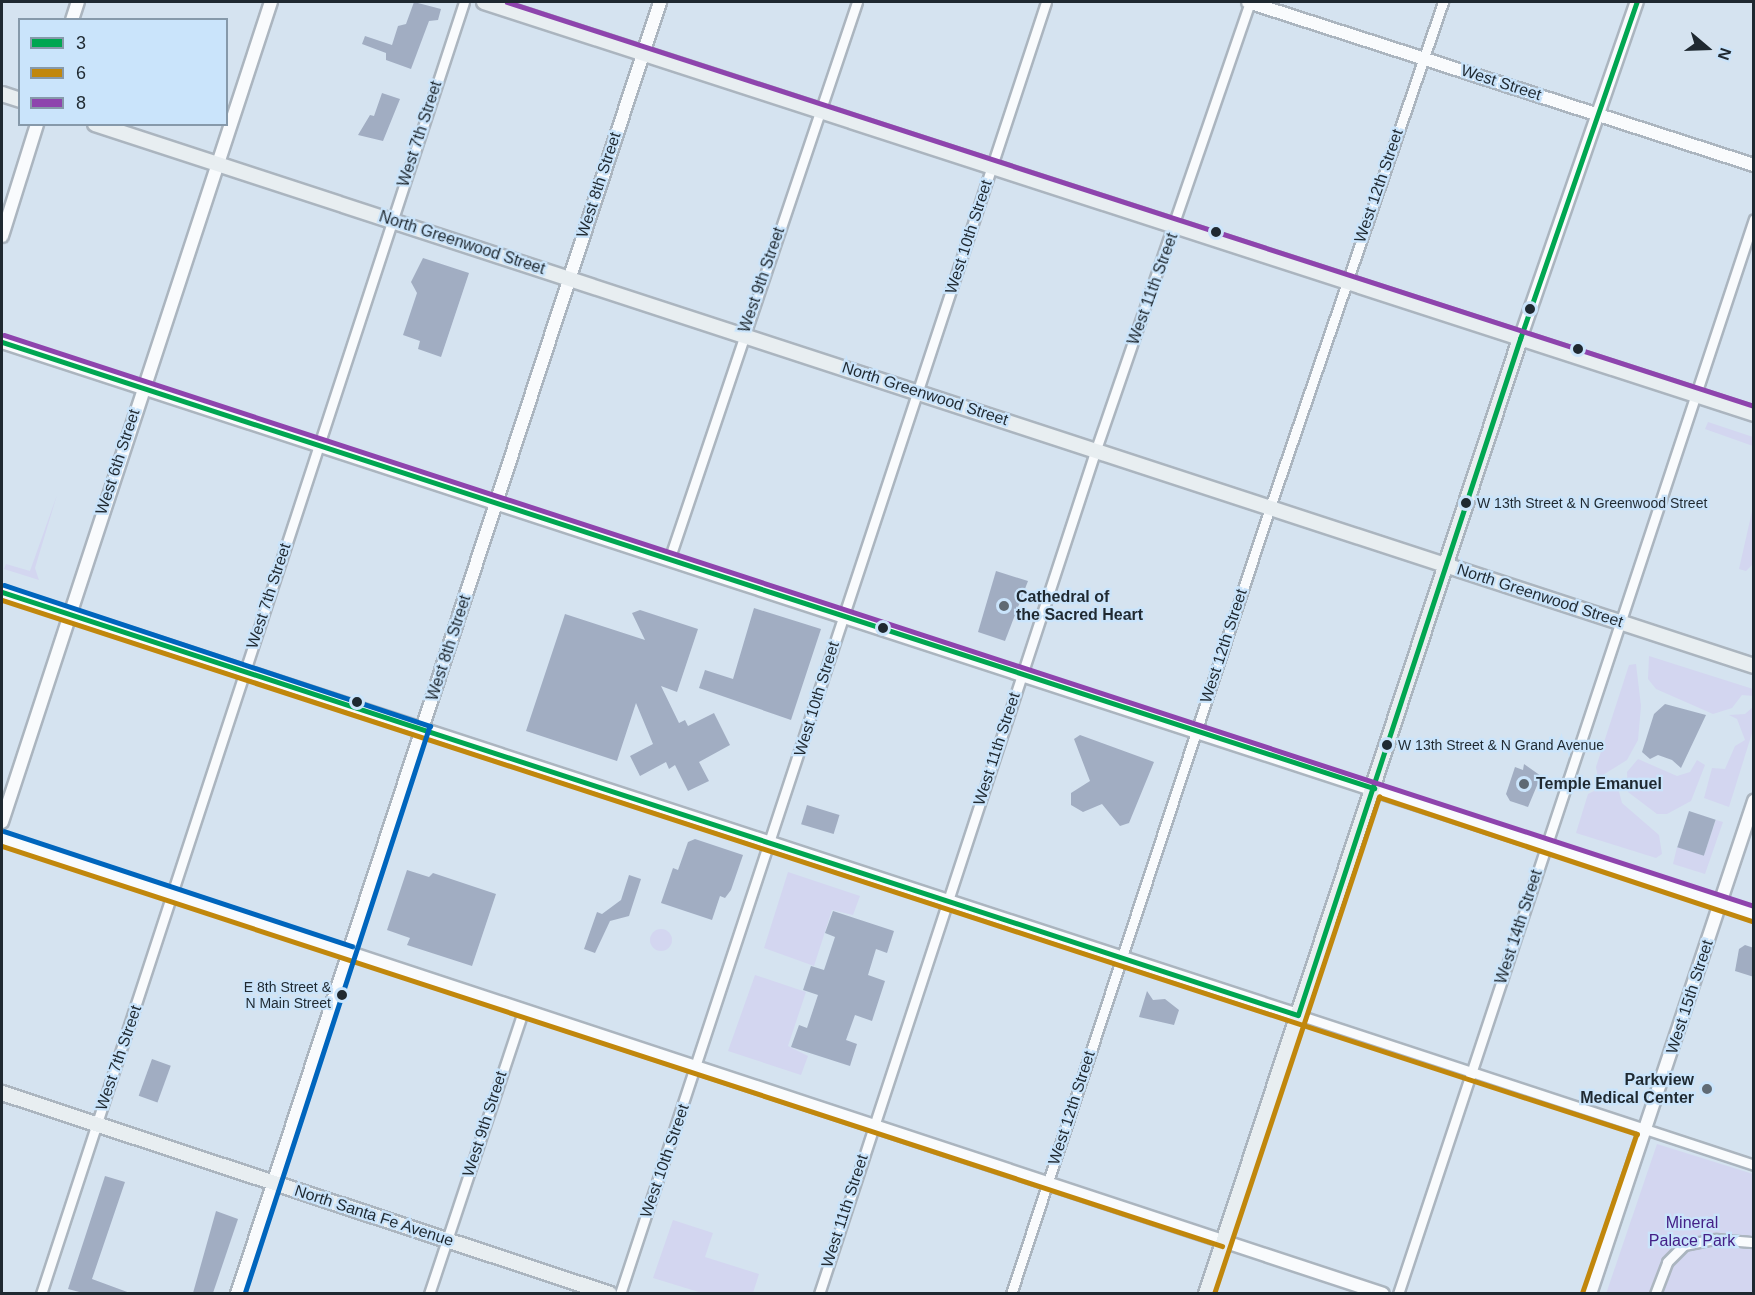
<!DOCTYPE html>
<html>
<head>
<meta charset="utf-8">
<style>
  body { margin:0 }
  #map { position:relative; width:1755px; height:1295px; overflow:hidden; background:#d5e3f0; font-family:Helvetica,sans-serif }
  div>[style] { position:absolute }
  .green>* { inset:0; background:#d3d6f0 }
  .round { border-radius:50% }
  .building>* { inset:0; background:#a1adc2; transform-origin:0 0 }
  .roads { filter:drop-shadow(2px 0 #abb5bf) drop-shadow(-2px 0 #abb5bf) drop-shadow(0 2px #abb5bf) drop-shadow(0 -2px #abb5bf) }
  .minor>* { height:9px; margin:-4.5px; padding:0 4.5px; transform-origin:4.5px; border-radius:4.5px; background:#f9fbfd }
  .tertiary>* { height:12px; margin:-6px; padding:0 6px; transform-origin:6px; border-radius:6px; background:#f9fbfd }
  .secondary>* { height:14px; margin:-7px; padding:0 7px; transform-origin:7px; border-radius:7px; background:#e8eef1 }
  .bus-1>* { height:4.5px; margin:-2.25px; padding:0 2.25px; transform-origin:2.25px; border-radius:2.25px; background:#00a651 }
  .bus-2>* { height:4.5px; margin:-2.25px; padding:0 2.25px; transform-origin:2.25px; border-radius:2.25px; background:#c1870c }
  .bus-3>* { height:4.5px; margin:-2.25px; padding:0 2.25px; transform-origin:2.25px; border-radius:2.25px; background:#8e44ad }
  .bus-4>* { height:4.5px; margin:-2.25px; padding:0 2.25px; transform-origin:2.25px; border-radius:2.25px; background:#0065bd }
  .dots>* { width:16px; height:16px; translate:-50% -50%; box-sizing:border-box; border:3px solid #cae4fb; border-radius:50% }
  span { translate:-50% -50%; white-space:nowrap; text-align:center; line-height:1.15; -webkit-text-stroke:4.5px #cae4fb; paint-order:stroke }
  .bus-label { font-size:14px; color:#1f2931 }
  .left { translate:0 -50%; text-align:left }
  .right { translate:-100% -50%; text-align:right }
  .street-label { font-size:16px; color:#1f2931 }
  .poi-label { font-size:16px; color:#1f2931; font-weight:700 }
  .park-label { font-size:16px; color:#442087 }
  .frame { position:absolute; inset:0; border:3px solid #1f2931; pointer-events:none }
  .legend { position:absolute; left:18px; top:18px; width:210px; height:108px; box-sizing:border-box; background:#cae4fb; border:2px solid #8699aa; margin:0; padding:8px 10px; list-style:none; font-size:18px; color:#1f2931 }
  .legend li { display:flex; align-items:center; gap:12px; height:30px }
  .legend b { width:30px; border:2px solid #8699aa }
  .north { position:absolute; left:1677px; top:18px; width:60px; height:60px; -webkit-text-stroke:4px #cae4fb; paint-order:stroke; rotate:109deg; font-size:16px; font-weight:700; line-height:24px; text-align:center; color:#1f2931 }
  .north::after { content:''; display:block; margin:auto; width:21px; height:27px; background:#1f2931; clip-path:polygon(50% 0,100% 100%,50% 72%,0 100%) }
</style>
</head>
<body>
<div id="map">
  <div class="green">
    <i style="clip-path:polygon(1708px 422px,1753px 437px,1753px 446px,1705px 429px)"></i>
    <i style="clip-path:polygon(57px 495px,35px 568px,39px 580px,4px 569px,6px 564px,30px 571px)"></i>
    <i style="clip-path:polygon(1753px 507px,1753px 564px,1746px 571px,1739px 569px)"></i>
    <i style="clip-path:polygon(1649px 656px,1753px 689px,1753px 696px,1742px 695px,1732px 708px,1713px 714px,1656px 689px,1648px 679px)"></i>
    <i style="clip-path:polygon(1636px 664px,1641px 706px,1638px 740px,1627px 760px,1598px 778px,1596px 767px,1629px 665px)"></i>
    <i style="clip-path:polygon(1753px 707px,1753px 730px,1729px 807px,1704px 798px,1712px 768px,1725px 769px,1735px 746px,1745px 740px,1737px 719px,1729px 715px,1745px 714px)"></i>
    <i style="clip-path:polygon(1638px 759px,1677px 776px,1690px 772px,1697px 760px,1705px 765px,1691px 801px,1667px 814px,1657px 814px,1628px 792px,1627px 772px)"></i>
    <i style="clip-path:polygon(1616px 780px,1622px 803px,1659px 835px,1662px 854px,1656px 858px,1576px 833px,1588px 794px)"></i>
    <i style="clip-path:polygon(1716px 820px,1723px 822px,1705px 874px,1673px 864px,1677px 847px,1704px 855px)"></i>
    <i style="clip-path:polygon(788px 872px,860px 896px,853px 915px,832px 910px,814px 966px,764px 948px)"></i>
    <i class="round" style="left:650px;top:929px;width:22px;height:22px"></i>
    <i style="clip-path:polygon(755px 975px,806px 992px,788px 1046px,808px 1056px,801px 1075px,728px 1051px)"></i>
    <i style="clip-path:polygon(1657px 1144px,1753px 1174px,1753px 1293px,1606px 1294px)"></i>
    <i style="clip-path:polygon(673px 1220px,713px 1233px,705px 1257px,759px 1274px,753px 1293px,702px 1293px,653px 1278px)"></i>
  </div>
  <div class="building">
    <i style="clip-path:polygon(414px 2px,441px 9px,438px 20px,429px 21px,411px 69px,386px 60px,386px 53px,362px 44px,365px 36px,392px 45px,398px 26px,406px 24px)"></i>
    <i style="clip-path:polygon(382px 93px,400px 99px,383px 141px,358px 135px,370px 115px,374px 116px)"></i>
    <i style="clip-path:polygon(423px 258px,469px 273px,441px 357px,418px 349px,420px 341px,403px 335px,417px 293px,411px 282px)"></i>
    <i style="clip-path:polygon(996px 571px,1028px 581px,1005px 641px,978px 632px)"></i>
    <i style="clip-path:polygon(754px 608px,821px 629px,791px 720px,699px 688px,705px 670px,733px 679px)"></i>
    <i style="clip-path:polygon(640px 610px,698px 629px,677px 692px,661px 686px,679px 723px,685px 720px,688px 726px,714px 713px,730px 745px,699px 762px,709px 781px,688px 791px,675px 765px,669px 769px,666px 762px,640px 776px,630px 756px,653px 744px,636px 703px,617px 761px,526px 731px,565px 614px,645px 640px,632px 613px)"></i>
    <i style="clip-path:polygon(1665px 704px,1706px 715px,1681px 768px,1672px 760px,1658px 755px,1650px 759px,1642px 752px,1654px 714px)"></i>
    <i style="clip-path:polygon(1080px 735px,1154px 762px,1129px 823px,1120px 826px,1102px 804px,1083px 812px,1071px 805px,1071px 793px,1090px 781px,1074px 739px)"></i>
    <i style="clip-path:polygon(1524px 764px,1541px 776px,1528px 807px,1510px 801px,1506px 794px,1515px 767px,1523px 770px)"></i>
    <i style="left:807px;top:805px;width:34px;height:20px;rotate:17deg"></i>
    <i style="left:1689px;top:811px;width:28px;height:38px;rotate:18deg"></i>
    <i style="clip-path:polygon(695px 839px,743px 855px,731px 890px,725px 898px,720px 896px,712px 920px,661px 903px,673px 868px,678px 870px,688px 842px)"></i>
    <i style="clip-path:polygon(407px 870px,429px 877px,433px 873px,496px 894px,472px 966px,407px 945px,410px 938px,387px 930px)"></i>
    <i style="clip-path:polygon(629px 875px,641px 879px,629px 916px,610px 921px,595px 953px,584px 949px,597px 912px,602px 914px,621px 900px)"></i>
    <i style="clip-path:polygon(833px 911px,894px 931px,887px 953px,876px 949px,868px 975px,885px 981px,872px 1021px,855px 1015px,846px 1040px,857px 1044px,850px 1066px,791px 1047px,799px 1025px,807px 1028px,818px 995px,803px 990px,811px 966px,824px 970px,835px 937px,825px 933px)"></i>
    <i style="clip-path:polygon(1745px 945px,1754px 948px,1754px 977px,1735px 971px,1739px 949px)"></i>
    <i style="clip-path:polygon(1147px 991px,1153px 1000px,1165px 999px,1179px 1010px,1174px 1025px,1139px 1017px)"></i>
    <i style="left:152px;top:1059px;width:20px;height:39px;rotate:20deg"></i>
    <i style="clip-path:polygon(105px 1176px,125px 1182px,92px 1279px,130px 1293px,83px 1293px,68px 1289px)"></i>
    <i style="clip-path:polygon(216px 1211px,238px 1219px,213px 1293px,193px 1293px)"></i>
  </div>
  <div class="roads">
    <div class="minor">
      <i style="left:669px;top:560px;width:589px;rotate:-71.38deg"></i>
      <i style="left:1298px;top:1015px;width:480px;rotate:18.2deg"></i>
      <i style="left:41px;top:1294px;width:1359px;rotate:-71.87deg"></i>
      <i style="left:429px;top:1294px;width:300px;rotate:-71.6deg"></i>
      <i style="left:620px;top:1294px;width:1360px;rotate:-71.75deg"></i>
      <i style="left:819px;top:1294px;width:883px;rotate:-71.85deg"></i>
      <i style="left:1094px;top:455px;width:479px;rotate:-71deg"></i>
      <i style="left:1011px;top:1294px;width:829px;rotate:-71.78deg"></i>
      <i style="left:1270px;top:507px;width:534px;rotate:-71.09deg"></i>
      <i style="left:1398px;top:1294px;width:1132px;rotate:-71.68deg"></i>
      <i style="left:1655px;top:1294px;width:34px;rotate:-69deg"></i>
      <i style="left:1667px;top:1262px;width:24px;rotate:-45deg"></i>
      <i style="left:1684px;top:1245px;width:33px;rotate:-11deg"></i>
      <i style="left:1716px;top:1239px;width:38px;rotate:5deg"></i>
    </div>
    <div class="tertiary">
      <i style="left:1248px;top:2px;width:532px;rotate:17.86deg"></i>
      <i style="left:72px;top:20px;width:19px;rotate:-72deg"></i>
      <i style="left:2px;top:236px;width:117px;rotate:-72.6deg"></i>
      <i style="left:1520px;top:339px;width:357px;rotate:-70.9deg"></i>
      <i style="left:2px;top:342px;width:1843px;rotate:18.08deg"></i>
      <i style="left:2px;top:592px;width:1363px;rotate:18.08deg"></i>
      <i style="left:2px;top:822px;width:863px;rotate:-71.84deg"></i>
      <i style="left:2px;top:838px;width:1454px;rotate:18.27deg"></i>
      <i style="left:237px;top:1294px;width:1359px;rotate:-71.87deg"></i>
      <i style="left:1590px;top:1294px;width:520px;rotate:-71.6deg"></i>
    </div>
    <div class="secondary">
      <i style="left:484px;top:2px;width:1335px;rotate:17.97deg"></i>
      <i style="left:2px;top:94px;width:19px;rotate:18deg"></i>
      <i style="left:95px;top:124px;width:1745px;rotate:18.09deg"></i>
      <i style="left:2px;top:1093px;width:640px;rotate:18.29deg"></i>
      <i style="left:1206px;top:1294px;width:1005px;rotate:-71.8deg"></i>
    </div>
  </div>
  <div class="bus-1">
    <i style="left:2px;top:342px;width:1443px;rotate:18.01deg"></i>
    <i style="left:2px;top:592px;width:1363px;rotate:18.08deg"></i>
    <i style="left:1298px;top:1015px;width:712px;rotate:-71.82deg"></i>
    <i style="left:1520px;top:339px;width:357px;rotate:-70.9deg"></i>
  </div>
  <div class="bus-2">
    <i style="left:2px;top:600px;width:1720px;rotate:18.09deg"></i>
    <i style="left:1637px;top:1134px;width:167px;rotate:108.9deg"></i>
    <i style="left:2px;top:846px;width:1284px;rotate:18.15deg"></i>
    <i style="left:1214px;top:1294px;width:524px;rotate:-71.63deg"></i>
    <i style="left:1379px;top:797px;width:393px;rotate:18.4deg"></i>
  </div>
  <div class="bus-3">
    <i style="left:507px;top:2px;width:1311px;rotate:17.95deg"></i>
    <i style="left:4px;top:335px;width:1841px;rotate:18.07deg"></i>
  </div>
  <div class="bus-4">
    <i style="left:4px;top:585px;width:449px;rotate:18.3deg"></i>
    <i style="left:430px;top:726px;width:597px;rotate:108.04deg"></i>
    <i style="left:4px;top:831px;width:367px;rotate:18.3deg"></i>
  </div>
  <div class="dots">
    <i style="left:1216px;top:232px;background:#1f2931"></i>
    <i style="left:1530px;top:309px;background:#1f2931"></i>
    <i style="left:1578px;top:349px;background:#1f2931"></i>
    <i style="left:1466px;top:503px;background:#1f2931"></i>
    <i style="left:1004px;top:606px;background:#5f6a74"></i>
    <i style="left:883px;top:628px;background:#1f2931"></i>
    <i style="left:357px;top:702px;background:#1f2931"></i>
    <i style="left:1387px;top:745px;background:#1f2931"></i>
    <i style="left:1524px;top:784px;background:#5f6a74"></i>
    <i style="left:342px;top:995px;background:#1f2931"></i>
    <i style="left:1707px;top:1089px;background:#5f6a74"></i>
  </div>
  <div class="bus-label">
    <span class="left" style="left:1477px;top:503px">W 13th Street &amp; N Greenwood Street</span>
    <span class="left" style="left:1398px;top:745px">W 13th Street &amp; N Grand Avenue</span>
    <span class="right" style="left:331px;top:995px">E 8th Street &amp;<br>N Main Street</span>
  </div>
  <div class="street-label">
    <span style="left:1501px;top:83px;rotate:18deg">West Street</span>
    <span style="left:420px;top:134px;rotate:-72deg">West 7th Street</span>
    <span style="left:599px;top:185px;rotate:-72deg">West 8th Street</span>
    <span style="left:1379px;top:186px;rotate:-71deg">West 12th Street</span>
    <span style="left:969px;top:237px;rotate:-72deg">West 10th Street</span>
    <span style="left:462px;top:243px;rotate:18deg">North Greenwood Street</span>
    <span style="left:762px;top:280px;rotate:-71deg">West 9th Street</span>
    <span style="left:1153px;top:289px;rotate:-70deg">West 11th Street</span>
    <span style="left:925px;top:394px;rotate:18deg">North Greenwood Street</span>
    <span style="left:118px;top:462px;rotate:-72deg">West 6th Street</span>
    <span style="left:269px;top:596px;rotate:-72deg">West 7th Street</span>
    <span style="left:1540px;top:596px;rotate:18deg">North Greenwood Street</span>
    <span style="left:1224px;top:646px;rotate:-72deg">West 12th Street</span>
    <span style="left:449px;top:648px;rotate:-72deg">West 8th Street</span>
    <span style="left:817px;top:699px;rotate:-73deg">West 10th Street</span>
    <span style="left:997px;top:749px;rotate:-72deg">West 11th Street</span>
    <span style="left:1519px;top:927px;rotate:-72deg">West 14th Street</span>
    <span style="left:1690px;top:997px;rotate:-72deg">West 15th Street</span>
    <span style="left:119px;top:1058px;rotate:-71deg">West 7th Street</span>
    <span style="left:1072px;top:1108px;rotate:-72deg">West 12th Street</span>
    <span style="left:485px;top:1124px;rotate:-72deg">West 9th Street</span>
    <span style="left:665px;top:1161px;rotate:-71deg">West 10th Street</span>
    <span style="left:845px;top:1211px;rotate:-72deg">West 11th Street</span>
    <span style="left:374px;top:1216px;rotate:18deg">North Santa Fe Avenue</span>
  </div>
  <div class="poi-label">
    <span class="left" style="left:1016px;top:606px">Cathedral of<br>the Sacred Heart</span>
    <span class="left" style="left:1536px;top:784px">Temple Emanuel</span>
    <span class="right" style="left:1694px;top:1089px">Parkview<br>Medical Center</span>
  </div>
  <div class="park-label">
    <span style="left:1692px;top:1232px">Mineral<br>Palace Park</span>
  </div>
  <div class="frame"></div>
  <ul class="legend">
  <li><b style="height:8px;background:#00a651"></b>3</li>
  <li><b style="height:8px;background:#c1870c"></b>6</li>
  <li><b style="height:8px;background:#8e44ad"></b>8</li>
  </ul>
  <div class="north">N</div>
</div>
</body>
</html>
